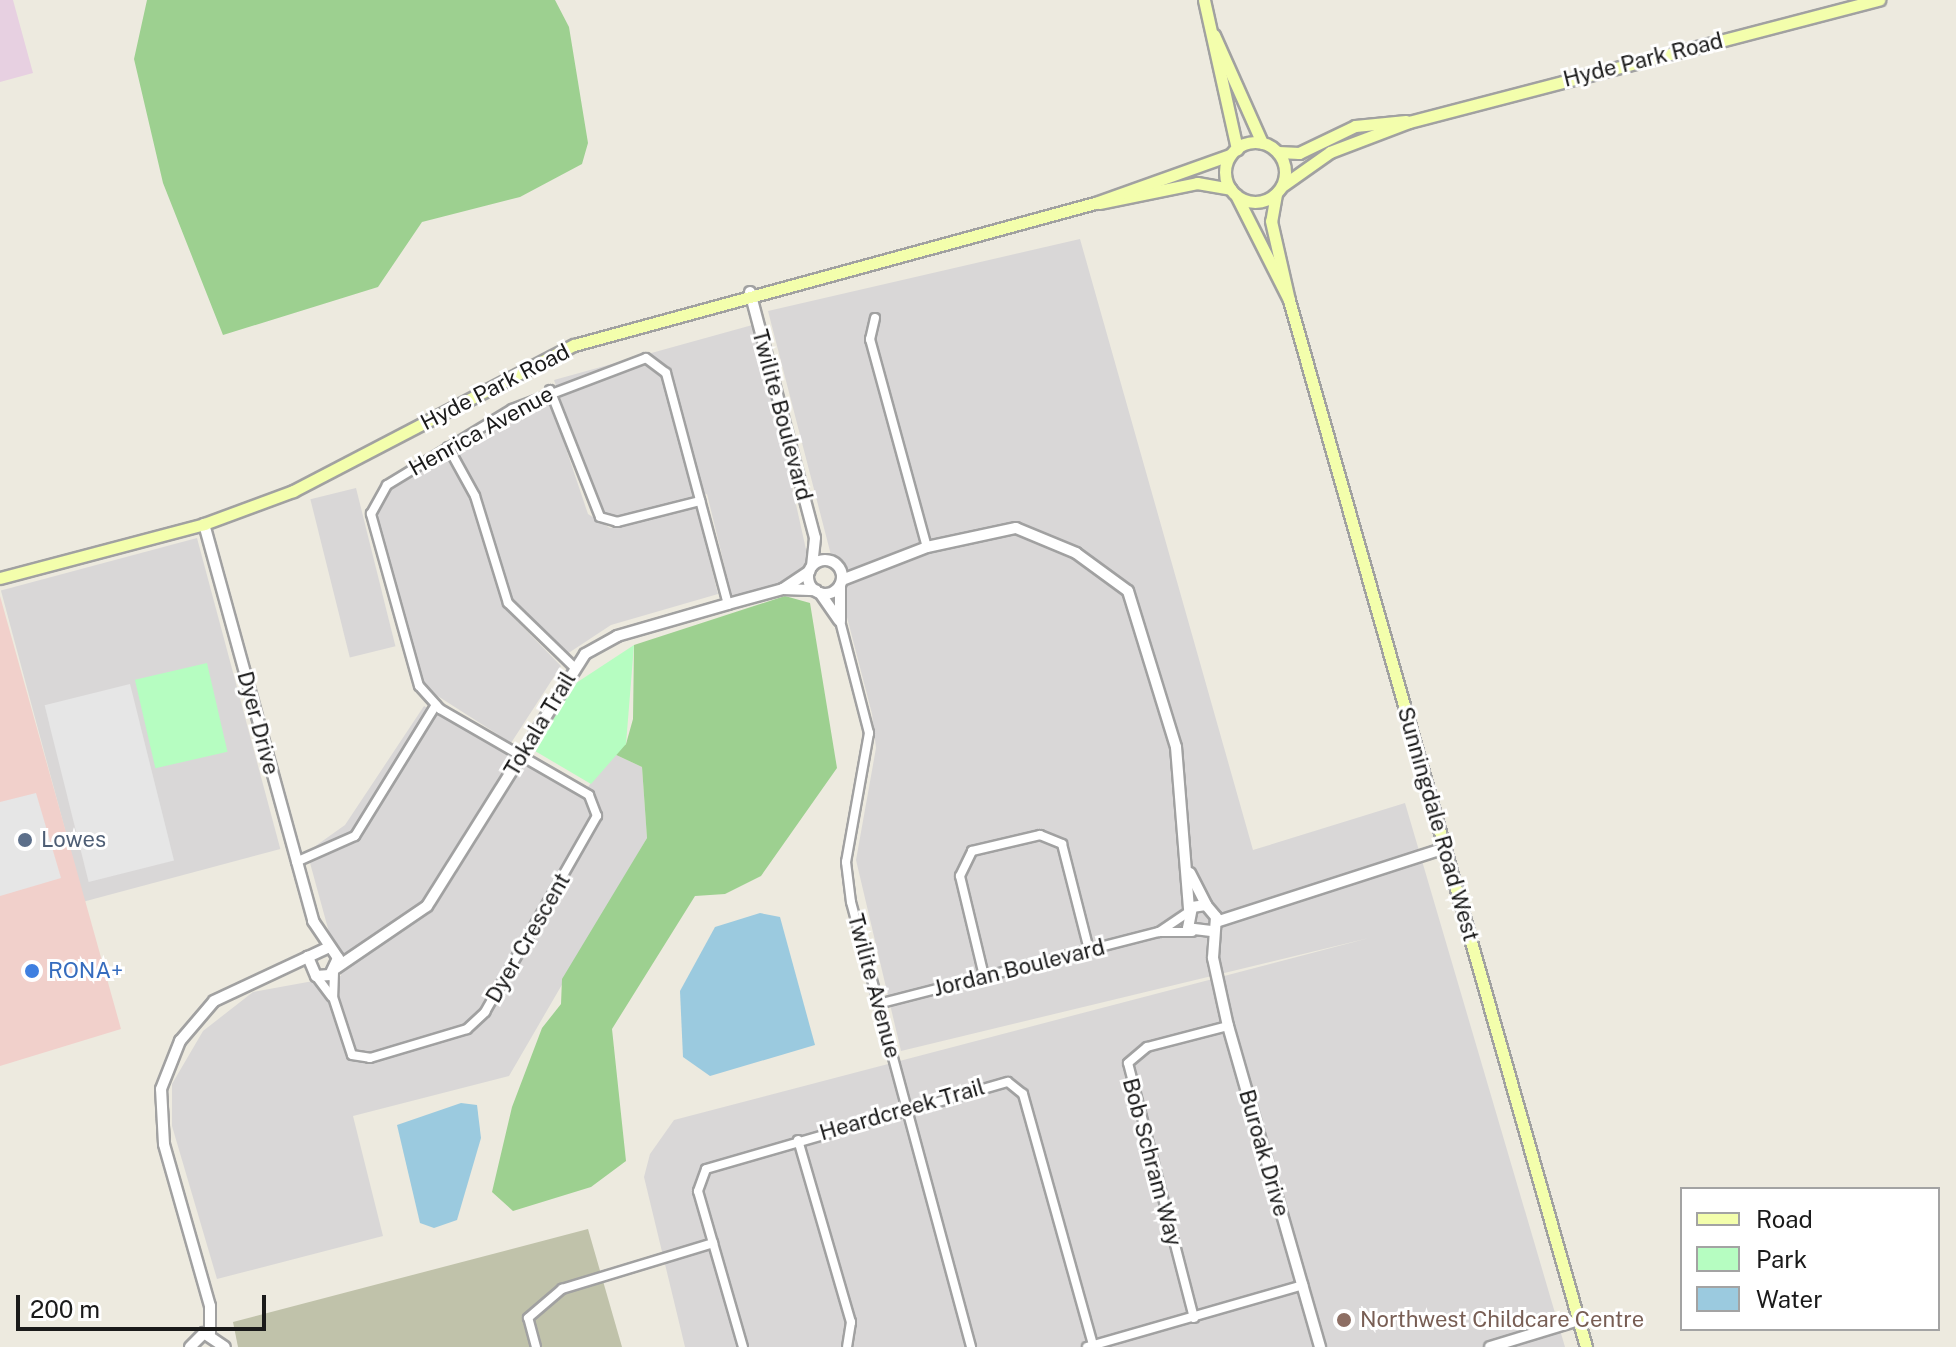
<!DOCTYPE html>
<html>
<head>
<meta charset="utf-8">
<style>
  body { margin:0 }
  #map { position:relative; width:1956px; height:1347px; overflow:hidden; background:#edeadf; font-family:"Public Sans",sans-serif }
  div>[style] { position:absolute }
  .residential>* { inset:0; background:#d9d7d7; transform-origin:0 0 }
  .commercial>* { inset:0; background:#f1d0cb }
  .industrial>* { inset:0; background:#e7d0e1 }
  .construction>* { inset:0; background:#c0c2aa }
  .forest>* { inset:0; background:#9dd090 }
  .park>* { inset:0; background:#b6fdc1; transform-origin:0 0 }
  .parking>* { inset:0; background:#e6e6e6; transform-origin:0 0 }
  .water>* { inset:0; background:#9bcadf }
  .roads { filter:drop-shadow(2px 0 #a1a1a1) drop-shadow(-2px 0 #a1a1a1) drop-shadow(0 2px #a1a1a1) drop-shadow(0 -2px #a1a1a1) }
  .minor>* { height:8px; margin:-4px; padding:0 4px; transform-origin:4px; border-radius:4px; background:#fff }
  .tertiary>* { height:10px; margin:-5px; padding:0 5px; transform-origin:5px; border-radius:5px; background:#fff }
  .tertiary>.ring { margin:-5px; padding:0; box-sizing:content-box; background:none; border:10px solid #fff; border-radius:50% }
  .secondary>* { height:11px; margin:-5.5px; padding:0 5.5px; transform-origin:5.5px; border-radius:5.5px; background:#f3feac }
  .secondary>.ring { margin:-5.5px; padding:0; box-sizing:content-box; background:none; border:11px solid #f3feac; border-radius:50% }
  .dots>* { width:22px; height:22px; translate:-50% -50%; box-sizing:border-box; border:4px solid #fff; border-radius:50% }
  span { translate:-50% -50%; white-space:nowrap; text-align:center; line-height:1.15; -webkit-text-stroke:6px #fff; paint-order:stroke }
  .street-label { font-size:22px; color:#1a1a1a }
  .service-label { font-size:22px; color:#4e5e75 }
  .left { translate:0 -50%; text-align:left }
  .shop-label { font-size:22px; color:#366cbe }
  .education-label { font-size:22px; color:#785e54 }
  .legend { position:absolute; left:1680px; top:1187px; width:260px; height:144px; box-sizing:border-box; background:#fff; border:2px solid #a3a3a3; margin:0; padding:10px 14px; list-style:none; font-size:24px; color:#1a1a1a }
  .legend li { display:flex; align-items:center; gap:16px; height:40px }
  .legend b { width:40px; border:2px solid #a3a3a3 }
  .scale { position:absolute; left:16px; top:1295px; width:250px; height:36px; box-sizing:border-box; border:4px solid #1a1a1a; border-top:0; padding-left:10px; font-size:24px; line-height:28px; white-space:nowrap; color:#1a1a1a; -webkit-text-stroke:6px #fff; paint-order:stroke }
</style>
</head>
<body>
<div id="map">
  <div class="residential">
    <i style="clip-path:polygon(1080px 239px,1253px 850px,1405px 803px,1565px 1347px,685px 1347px,644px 1177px,650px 1154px,674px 1120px,1369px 938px,901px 1051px,856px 860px,876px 748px,872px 714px,768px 311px)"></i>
    <i style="clip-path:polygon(756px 324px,809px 563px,782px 586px,732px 597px,707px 494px,616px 518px,599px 512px,554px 380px)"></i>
    <i style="clip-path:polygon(549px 398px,588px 514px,610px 528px,696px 506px,718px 594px,611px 625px,567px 654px,515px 608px,480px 498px,456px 450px)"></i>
    <i style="clip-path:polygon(445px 456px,471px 498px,504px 608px,561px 666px,511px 743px,422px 686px,374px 510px,378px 498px)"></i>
    <i style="left:356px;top:488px;width:163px;height:47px;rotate:76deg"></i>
    <i style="left:197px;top:538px;width:322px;height:203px;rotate:75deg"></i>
    <i style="clip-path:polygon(424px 706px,581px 797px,612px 753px,642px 767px,647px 838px,509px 1076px,353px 1116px,383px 1236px,217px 1279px,172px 1126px,172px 1084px,203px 1031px,253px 992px,341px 976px,307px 852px,345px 825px)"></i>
  </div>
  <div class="commercial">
    <i style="clip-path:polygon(0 596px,121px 1029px,0 1066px)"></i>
  </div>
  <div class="industrial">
    <i style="clip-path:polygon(0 0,13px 0,33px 73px,0 82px)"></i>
  </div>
  <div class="construction">
    <i style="clip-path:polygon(588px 1229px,622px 1347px,238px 1347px,233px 1322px)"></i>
  </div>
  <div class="forest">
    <i style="clip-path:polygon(147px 0,555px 0,569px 27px,588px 143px,582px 164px,520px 197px,422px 222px,378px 287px,223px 335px,163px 183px,134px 59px)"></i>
    <i style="clip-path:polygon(785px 596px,810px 603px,837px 768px,761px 876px,725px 894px,695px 896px,612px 1029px,626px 1161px,591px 1187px,513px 1211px,492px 1192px,512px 1107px,542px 1028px,561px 1004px,562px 979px,647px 838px,642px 767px,612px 753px,626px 744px,633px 719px,634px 645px)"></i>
  </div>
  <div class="park">
    <i style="clip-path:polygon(634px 645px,626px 744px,591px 784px,535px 751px,573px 685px)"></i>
    <i style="left:207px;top:663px;width:91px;height:74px;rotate:77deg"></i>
  </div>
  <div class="parking">
    <i style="left:130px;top:684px;width:182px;height:88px;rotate:76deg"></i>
    <i style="clip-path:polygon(36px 793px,61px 878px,0 896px,0 802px)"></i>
  </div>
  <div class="water">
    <i style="clip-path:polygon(760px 913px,780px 917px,815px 1045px,710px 1076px,683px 1057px,680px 991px,715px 927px)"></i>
    <i style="clip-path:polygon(461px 1103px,477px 1105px,481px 1138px,457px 1220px,434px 1228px,420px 1223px,397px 1125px)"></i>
  </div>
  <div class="roads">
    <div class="minor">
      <i style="left:875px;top:318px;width:22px;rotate:103deg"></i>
      <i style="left:870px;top:339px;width:216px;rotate:74.7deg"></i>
      <i style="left:550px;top:390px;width:136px;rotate:68.5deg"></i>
      <i style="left:600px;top:517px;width:18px;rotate:16deg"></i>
      <i style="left:617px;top:522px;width:86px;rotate:-14.2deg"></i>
      <i style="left:448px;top:447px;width:56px;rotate:61.1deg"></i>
      <i style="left:475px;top:496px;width:112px;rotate:72.9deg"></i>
      <i style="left:508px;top:603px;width:92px;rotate:44.1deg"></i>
      <i style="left:840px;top:621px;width:116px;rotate:75.5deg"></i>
      <i style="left:869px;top:733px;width:131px;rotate:100.1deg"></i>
      <i style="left:846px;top:862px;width:40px;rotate:82.9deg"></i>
      <i style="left:851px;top:902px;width:461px;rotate:74.9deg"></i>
      <i style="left:296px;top:862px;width:64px;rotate:-23.8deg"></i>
      <i style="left:355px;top:836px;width:154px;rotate:-58.3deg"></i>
      <i style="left:1159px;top:932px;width:32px;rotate:-34deg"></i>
      <i style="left:334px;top:972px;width:25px;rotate:92deg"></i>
      <i style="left:333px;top:997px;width:61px;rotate:71.9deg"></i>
      <i style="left:352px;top:1055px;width:18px;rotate:9deg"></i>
      <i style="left:370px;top:1058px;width:101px;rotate:-16.6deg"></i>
      <i style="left:467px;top:1029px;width:25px;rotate:-43deg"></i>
      <i style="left:485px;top:1012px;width:226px;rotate:-60.3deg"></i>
      <i style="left:597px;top:816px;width:22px;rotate:-111deg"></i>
      <i style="left:589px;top:795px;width:172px;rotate:-150deg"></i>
      <i style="left:440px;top:709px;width:31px;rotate:-132deg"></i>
      <i style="left:419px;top:686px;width:179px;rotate:-105.6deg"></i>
      <i style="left:371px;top:514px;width:33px;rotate:-61deg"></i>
      <i style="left:387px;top:485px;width:146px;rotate:-31.3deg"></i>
      <i style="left:512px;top:409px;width:143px;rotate:-20.8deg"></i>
      <i style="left:646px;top:358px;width:25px;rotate:37deg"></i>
      <i style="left:666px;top:373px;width:239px;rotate:75deg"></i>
      <i style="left:316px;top:976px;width:26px;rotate:53deg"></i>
      <i style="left:984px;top:976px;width:103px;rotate:-103.5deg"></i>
      <i style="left:960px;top:876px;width:28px;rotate:-64deg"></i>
      <i style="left:972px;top:851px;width:70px;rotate:-13.2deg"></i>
      <i style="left:1040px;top:835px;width:24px;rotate:22deg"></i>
      <i style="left:1062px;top:844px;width:109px;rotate:75.7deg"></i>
      <i style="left:878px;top:1004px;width:290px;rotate:-14.4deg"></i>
      <i style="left:1159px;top:932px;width:33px"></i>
      <i style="left:798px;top:1140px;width:190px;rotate:73.8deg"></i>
      <i style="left:851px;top:1322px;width:25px;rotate:99deg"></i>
      <i style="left:1194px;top:1318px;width:263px;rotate:-104.5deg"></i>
      <i style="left:1128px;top:1063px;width:25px;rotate:-40deg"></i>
      <i style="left:1147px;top:1047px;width:84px;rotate:-14.5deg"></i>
      <i style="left:536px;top:1347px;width:30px;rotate:-105deg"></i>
      <i style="left:528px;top:1318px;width:45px;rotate:-40.5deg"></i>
      <i style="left:562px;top:1289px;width:158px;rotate:-16.9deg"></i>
      <i style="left:743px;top:1347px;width:162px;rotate:-106.1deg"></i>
      <i style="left:698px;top:1191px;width:23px;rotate:-70deg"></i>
      <i style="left:706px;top:1169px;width:314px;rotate:-16.1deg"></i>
      <i style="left:1008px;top:1082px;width:19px;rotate:39deg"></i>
      <i style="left:1023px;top:1094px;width:261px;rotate:74.4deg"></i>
      <i style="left:1087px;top:1347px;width:225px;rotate:-16deg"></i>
    </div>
    <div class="tertiary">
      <i style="left:750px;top:292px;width:254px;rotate:75.2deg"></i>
      <i style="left:815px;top:538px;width:28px;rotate:96deg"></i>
      <i style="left:204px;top:524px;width:412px;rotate:74.6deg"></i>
      <i style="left:313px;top:921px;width:45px;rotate:56deg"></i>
      <i style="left:338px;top:958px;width:19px;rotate:115deg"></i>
      <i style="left:330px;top:975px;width:14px;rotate:176deg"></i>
      <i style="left:316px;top:976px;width:21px;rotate:-113deg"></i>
      <i style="left:308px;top:957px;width:23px;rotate:-25deg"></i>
      <i class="ring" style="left:808px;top:560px;width:24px;height:24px"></i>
      <i style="left:842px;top:580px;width:91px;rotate:-21.2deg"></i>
      <i style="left:927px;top:547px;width:91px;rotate:-12.1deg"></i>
      <i style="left:1016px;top:528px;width:65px;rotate:22.6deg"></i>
      <i style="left:1076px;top:553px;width:64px;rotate:36.2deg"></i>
      <i style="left:1128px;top:591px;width:163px;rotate:72.9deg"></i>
      <i style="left:1176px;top:747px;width:164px;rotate:85.4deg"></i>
      <i style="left:840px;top:585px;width:36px;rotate:90deg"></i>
      <i style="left:783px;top:589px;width:32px;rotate:-34deg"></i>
      <i style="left:820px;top:593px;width:33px;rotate:55deg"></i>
      <i style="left:1190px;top:873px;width:36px;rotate:63deg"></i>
      <i style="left:1216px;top:922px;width:241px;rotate:-17.9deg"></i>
      <i style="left:1211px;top:931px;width:23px;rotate:-173deg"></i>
      <i style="left:1188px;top:928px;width:21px;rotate:-79deg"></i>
      <i style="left:1192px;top:907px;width:14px;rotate:-8deg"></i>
      <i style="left:1206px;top:905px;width:16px;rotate:50deg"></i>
      <i style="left:1216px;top:917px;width:41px;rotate:94.2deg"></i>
      <i style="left:1213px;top:958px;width:70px;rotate:77.6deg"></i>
      <i style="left:1228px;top:1026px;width:334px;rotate:74deg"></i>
      <i style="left:336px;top:968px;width:110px;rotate:-34.3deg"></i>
      <i style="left:427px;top:906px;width:297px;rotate:-57.9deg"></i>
      <i style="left:585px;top:654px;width:37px;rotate:-29deg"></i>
      <i style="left:617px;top:636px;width:116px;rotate:-16.1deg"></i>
      <i style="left:728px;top:604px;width:57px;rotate:-15.3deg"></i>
      <i style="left:783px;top:589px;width:33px;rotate:2deg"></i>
      <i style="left:210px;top:1333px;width:27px;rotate:-90deg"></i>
      <i style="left:210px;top:1306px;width:168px;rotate:-105.9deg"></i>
      <i style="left:164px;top:1144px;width:55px;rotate:-93.1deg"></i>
      <i style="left:161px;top:1089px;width:52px;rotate:-68.4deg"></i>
      <i style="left:180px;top:1041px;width:52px;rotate:-49.6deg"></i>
      <i style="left:214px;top:1001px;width:104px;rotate:-25.1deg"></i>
      <i style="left:190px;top:1347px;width:20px;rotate:-45deg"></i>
      <i style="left:204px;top:1333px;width:25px;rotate:34deg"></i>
      <i style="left:1490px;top:1347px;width:93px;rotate:-16.9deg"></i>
    </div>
    <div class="secondary">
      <i style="left:1204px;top:0;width:153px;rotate:77.5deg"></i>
      <i style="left:1214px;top:35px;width:118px;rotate:66deg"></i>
      <i class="ring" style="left:1225px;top:142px;width:49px;height:49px"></i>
      <i style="left:1278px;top:152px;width:21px;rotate:3deg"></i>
      <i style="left:1299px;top:153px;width:62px;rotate:-25.7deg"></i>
      <i style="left:1355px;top:126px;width:51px;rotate:-5.6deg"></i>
      <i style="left:1282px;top:186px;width:59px;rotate:-35.3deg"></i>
      <i style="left:1330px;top:152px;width:85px;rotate:-20.8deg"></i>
      <i style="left:1409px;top:122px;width:486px;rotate:-14.6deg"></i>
      <i style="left:1276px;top:194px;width:27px;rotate:100deg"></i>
      <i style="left:1271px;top:221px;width:81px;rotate:77.2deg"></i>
      <i style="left:1236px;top:195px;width:118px;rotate:63.2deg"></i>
      <i style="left:1289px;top:300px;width:1088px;rotate:74.16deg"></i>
      <i style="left:1099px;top:203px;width:100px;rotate:-11.5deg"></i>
      <i style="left:1197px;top:183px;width:34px;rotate:10deg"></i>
      <i style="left:0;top:578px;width:211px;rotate:-14.8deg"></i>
      <i style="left:204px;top:524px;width:95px;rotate:-20.3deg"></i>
      <i style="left:293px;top:491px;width:317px;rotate:-27.5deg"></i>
      <i style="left:574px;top:345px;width:540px;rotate:-15.25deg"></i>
      <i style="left:1095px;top:203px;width:143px;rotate:-19.6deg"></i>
    </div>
  </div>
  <div class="dots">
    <i style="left:25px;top:840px;background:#5c6f8a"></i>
    <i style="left:32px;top:971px;background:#3f7fe0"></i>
    <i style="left:1344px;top:1320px;background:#8d6e63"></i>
  </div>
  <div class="street-label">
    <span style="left:1643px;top:60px;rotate:-14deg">Hyde Park Road</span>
    <span style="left:495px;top:387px;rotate:-27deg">Hyde Park Road</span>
    <span style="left:782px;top:415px;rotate:75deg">Twilite Boulevard</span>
    <span style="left:481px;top:431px;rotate:-29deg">Henrica Avenue</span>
    <span style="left:258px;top:723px;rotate:75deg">Dyer Drive</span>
    <span style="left:540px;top:724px;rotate:-59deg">Tokala Trail</span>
    <span style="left:1438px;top:824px;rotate:74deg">Sunningdale Road West</span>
    <span style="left:528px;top:938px;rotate:-60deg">Dyer Crescent</span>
    <span style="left:1019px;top:968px;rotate:-14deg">Jordan Boulevard</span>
    <span style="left:874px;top:986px;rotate:75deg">Twilite Avenue</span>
    <span style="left:902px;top:1110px;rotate:-16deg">Heardcreek Trail</span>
    <span style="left:1264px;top:1153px;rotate:74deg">Buroak Drive</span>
    <span style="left:1152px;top:1162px;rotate:75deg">Bob Schram Way</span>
  </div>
  <div class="service-label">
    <span class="left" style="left:41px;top:840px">Lowes</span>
  </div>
  <div class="shop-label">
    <span class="left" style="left:48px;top:971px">RONA+</span>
  </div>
  <div class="education-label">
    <span class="left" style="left:1360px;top:1320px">Northwest Childcare Centre</span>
  </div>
  <ul class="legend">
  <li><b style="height:10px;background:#f3feac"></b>Road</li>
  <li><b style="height:22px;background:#b6fdc1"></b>Park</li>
  <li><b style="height:22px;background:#9bcadf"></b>Water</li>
  </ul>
  <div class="scale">200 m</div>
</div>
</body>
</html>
